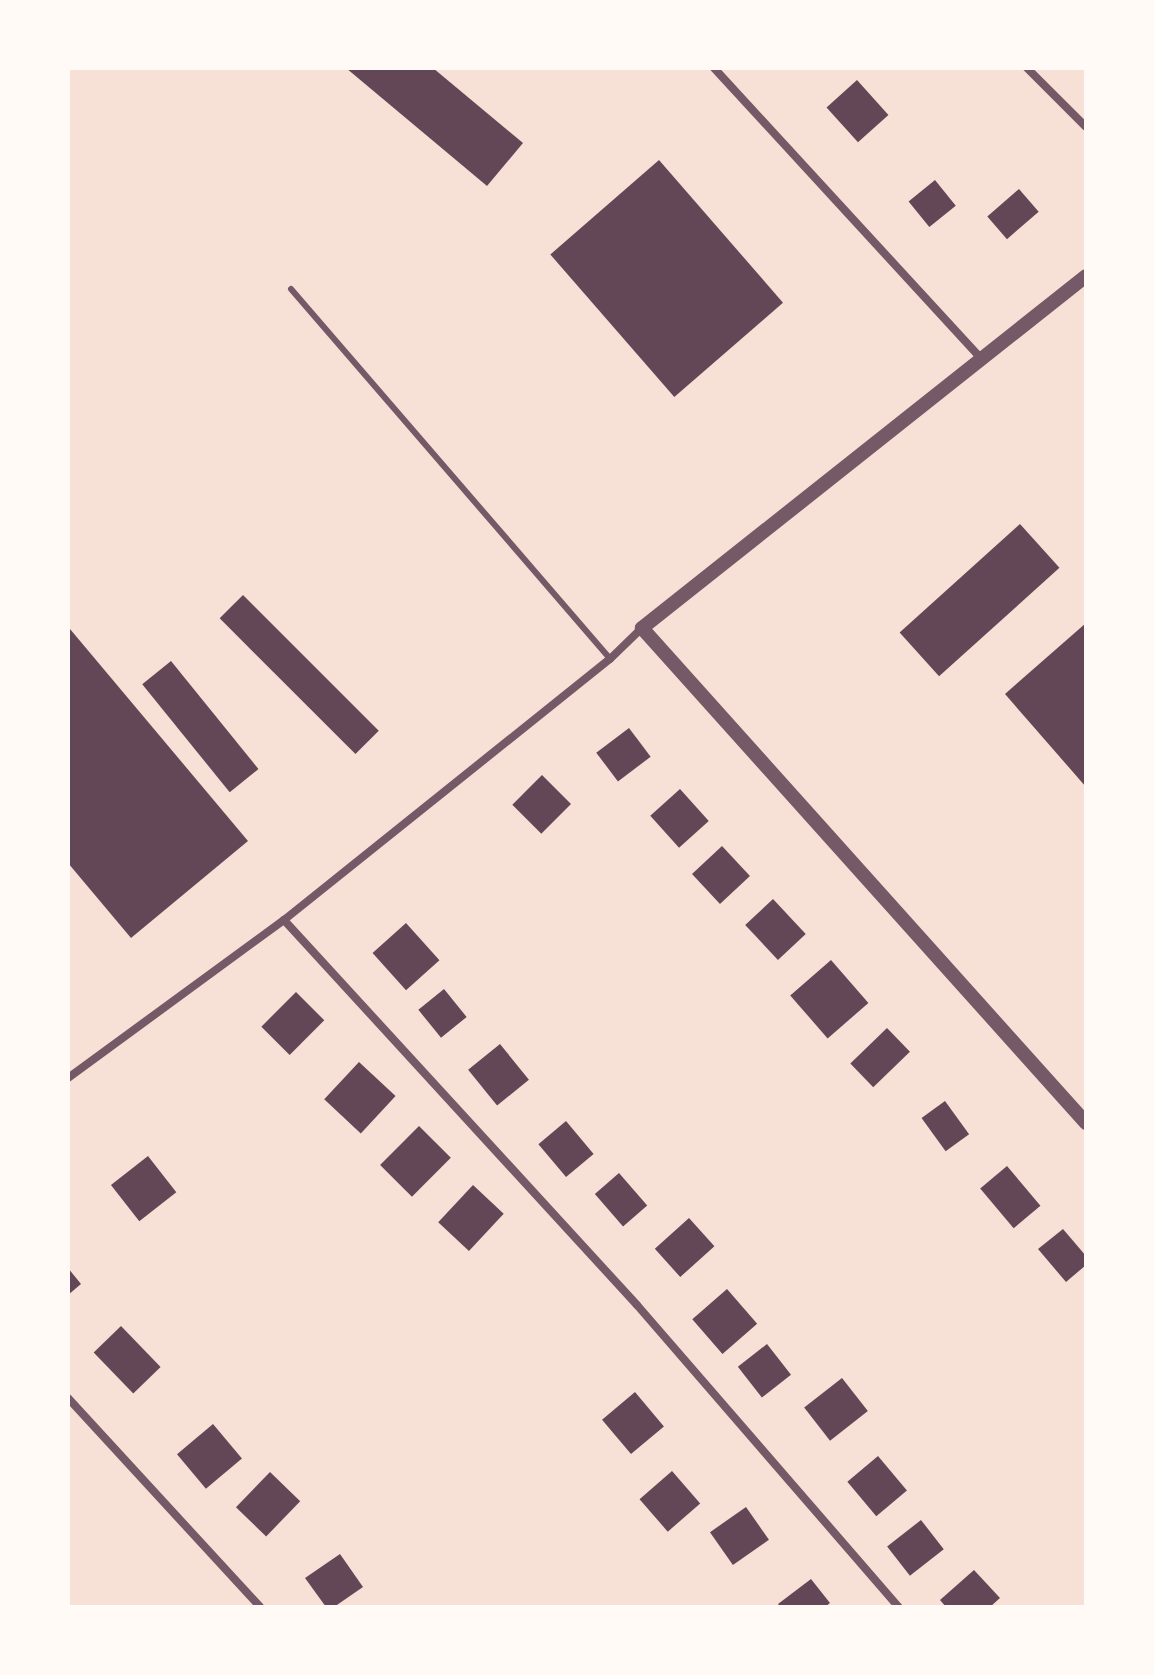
<!DOCTYPE html>
<html>
<head>
<meta charset="utf-8">
<style>
  body { margin:0 }
  #map { position:relative; width:1154px; height:1675px; overflow:hidden; background:#f7e1d7; font-family:Arial,sans-serif }
  div>[style] { position:absolute }
  .building>* { inset:0; background:#644757; transform-origin:0 0 }
  .service>* { height:6px; margin:-3px; padding:0 3px; transform-origin:3px; border-radius:3px; background:#755966 }
  .minor>* { height:8px; margin:-4px; padding:0 4px; transform-origin:4px; border-radius:4px; background:#755966 }
  .tertiary>* { height:14px; margin:-7px; padding:0 7px; transform-origin:7px; border-radius:7px; background:#755966 }
  span { translate:-50% -50%; white-space:nowrap; text-align:center; line-height:1.15; -webkit-text-stroke:7px #fffaf5; paint-order:stroke }
  .frame { position:absolute; inset:0; border:70px solid #fffaf5; pointer-events:none }
</style>
</head>
<body>
<div id="map">
  <div class="building">
    <i style="clip-path:polygon(346px 68px,433px 68px,523px 143px,487px 186px)"></i>
    <i style="left:857px;top:80px;width:47px;height:41px;rotate:48deg"></i>
    <i style="left:659px;top:160px;width:189px;height:144px;rotate:49deg"></i>
    <i style="left:935px;top:180px;width:33px;height:34px;rotate:51deg"></i>
    <i style="left:1019px;top:189px;width:30px;height:42px;rotate:49deg"></i>
    <i style="left:1020px;top:524px;width:59px;height:162px;rotate:48deg"></i>
    <i style="left:243px;top:595px;width:192px;height:33px;rotate:45deg"></i>
    <i style="clip-path:polygon(1086px 623px,1086px 787px,1005px 694px)"></i>
    <i style="clip-path:polygon(70px 629px,248px 841px,131px 938px,68px 863px)"></i>
    <i style="left:171px;top:661px;width:139px;height:37px;rotate:51deg"></i>
    <i style="left:629px;top:728px;width:36px;height:41px;rotate:53deg"></i>
    <i style="left:542px;top:775px;width:41px;height:42px;rotate:45deg"></i>
    <i style="left:680px;top:789px;width:43px;height:40px;rotate:48deg"></i>
    <i style="left:722px;top:846px;width:41px;height:41px;rotate:47deg"></i>
    <i style="left:773px;top:899px;width:48px;height:38px;rotate:47deg"></i>
    <i style="left:406px;top:923px;width:50px;height:45px;rotate:48deg"></i>
    <i style="left:831px;top:960px;width:57px;height:54px;rotate:49deg"></i>
    <i style="left:444px;top:989px;width:36px;height:33px;rotate:51deg"></i>
    <i style="left:296px;top:992px;width:40px;height:49px;rotate:45deg"></i>
    <i style="left:887px;top:1028px;width:33px;height:51px;rotate:46deg"></i>
    <i style="left:500px;top:1044px;width:46px;height:41px;rotate:51deg"></i>
    <i style="left:359px;top:1062px;width:50px;height:51px;rotate:43deg"></i>
    <i style="left:945px;top:1101px;width:41px;height:29px;rotate:54deg"></i>
    <i style="left:566px;top:1121px;width:43px;height:36px;rotate:50deg"></i>
    <i style="left:419px;top:1126px;width:45px;height:55px;rotate:45deg"></i>
    <i style="left:148px;top:1156px;width:46px;height:47px;rotate:52deg"></i>
    <i style="left:1007px;top:1166px;width:52px;height:35px;rotate:50deg"></i>
    <i style="left:619px;top:1173px;width:43px;height:32px;rotate:49deg"></i>
    <i style="left:473px;top:1185px;width:42px;height:51px;rotate:43deg"></i>
    <i style="left:689px;top:1218px;width:38px;height:46px;rotate:48deg"></i>
    <i style="clip-path:polygon(1063px 1229px,1086px 1256px,1086px 1265px,1066px 1282px,1038px 1249px)"></i>
    <i style="clip-path:polygon(68px 1268px,81px 1284px,68px 1295px)"></i>
    <i style="left:727px;top:1289px;width:46px;height:46px;rotate:49deg"></i>
    <i style="left:121px;top:1326px;width:57px;height:38px;rotate:46deg"></i>
    <i style="left:767px;top:1344px;width:39px;height:37px;rotate:52deg"></i>
    <i style="left:842px;top:1378px;width:42px;height:48px;rotate:52deg"></i>
    <i style="left:635px;top:1392px;width:45px;height:43px;rotate:50deg"></i>
    <i style="left:213px;top:1424px;width:45px;height:47px;rotate:50deg"></i>
    <i style="left:878px;top:1456px;width:45px;height:40px;rotate:50deg"></i>
    <i style="left:672px;top:1471px;width:43px;height:43px;rotate:49deg"></i>
    <i style="left:270px;top:1472px;width:42px;height:49px;rotate:44deg"></i>
    <i style="left:746px;top:1507px;width:40px;height:44px;rotate:55deg"></i>
    <i style="left:921px;top:1520px;width:37px;height:43px;rotate:52deg"></i>
    <i style="clip-path:polygon(340px 1554px,363px 1587px,334px 1607px,326px 1607px,305px 1578px)"></i>
    <i style="clip-path:polygon(974px 1570px,1000px 1598px,990px 1607px,946px 1607px,940px 1600px)"></i>
    <i style="clip-path:polygon(811px 1579px,830px 1603px,825px 1607px,780px 1607px,778px 1604px)"></i>
  </div>
  <div class="service">
    <i style="left:291px;top:289px;width:489px;rotate:49.2deg"></i>
  </div>
  <div class="minor">
    <i style="left:714px;top:68px;width:396px;rotate:47.4deg"></i>
    <i style="left:1027px;top:68px;width:83px;rotate:45deg"></i>
    <i style="left:284px;top:920px;width:522px;rotate:47.48deg"></i>
    <i style="left:637px;top:1305px;width:400px;rotate:49.1deg"></i>
    <i style="left:68px;top:1078px;width:268px;rotate:-36.2deg"></i>
    <i style="left:284px;top:920px;width:418px;rotate:-38.7deg"></i>
    <i style="left:610px;top:659px;width:45px;rotate:-44.1deg"></i>
    <i style="left:68px;top:1398px;width:284px;rotate:47.4deg"></i>
  </div>
  <div class="tertiary">
    <i style="left:1086px;top:276px;width:567px;rotate:141.59deg"></i>
    <i style="left:642px;top:628px;width:665px;rotate:48.11deg"></i>
  </div>
  <div class="frame"></div>
</div>
</body>
</html>
